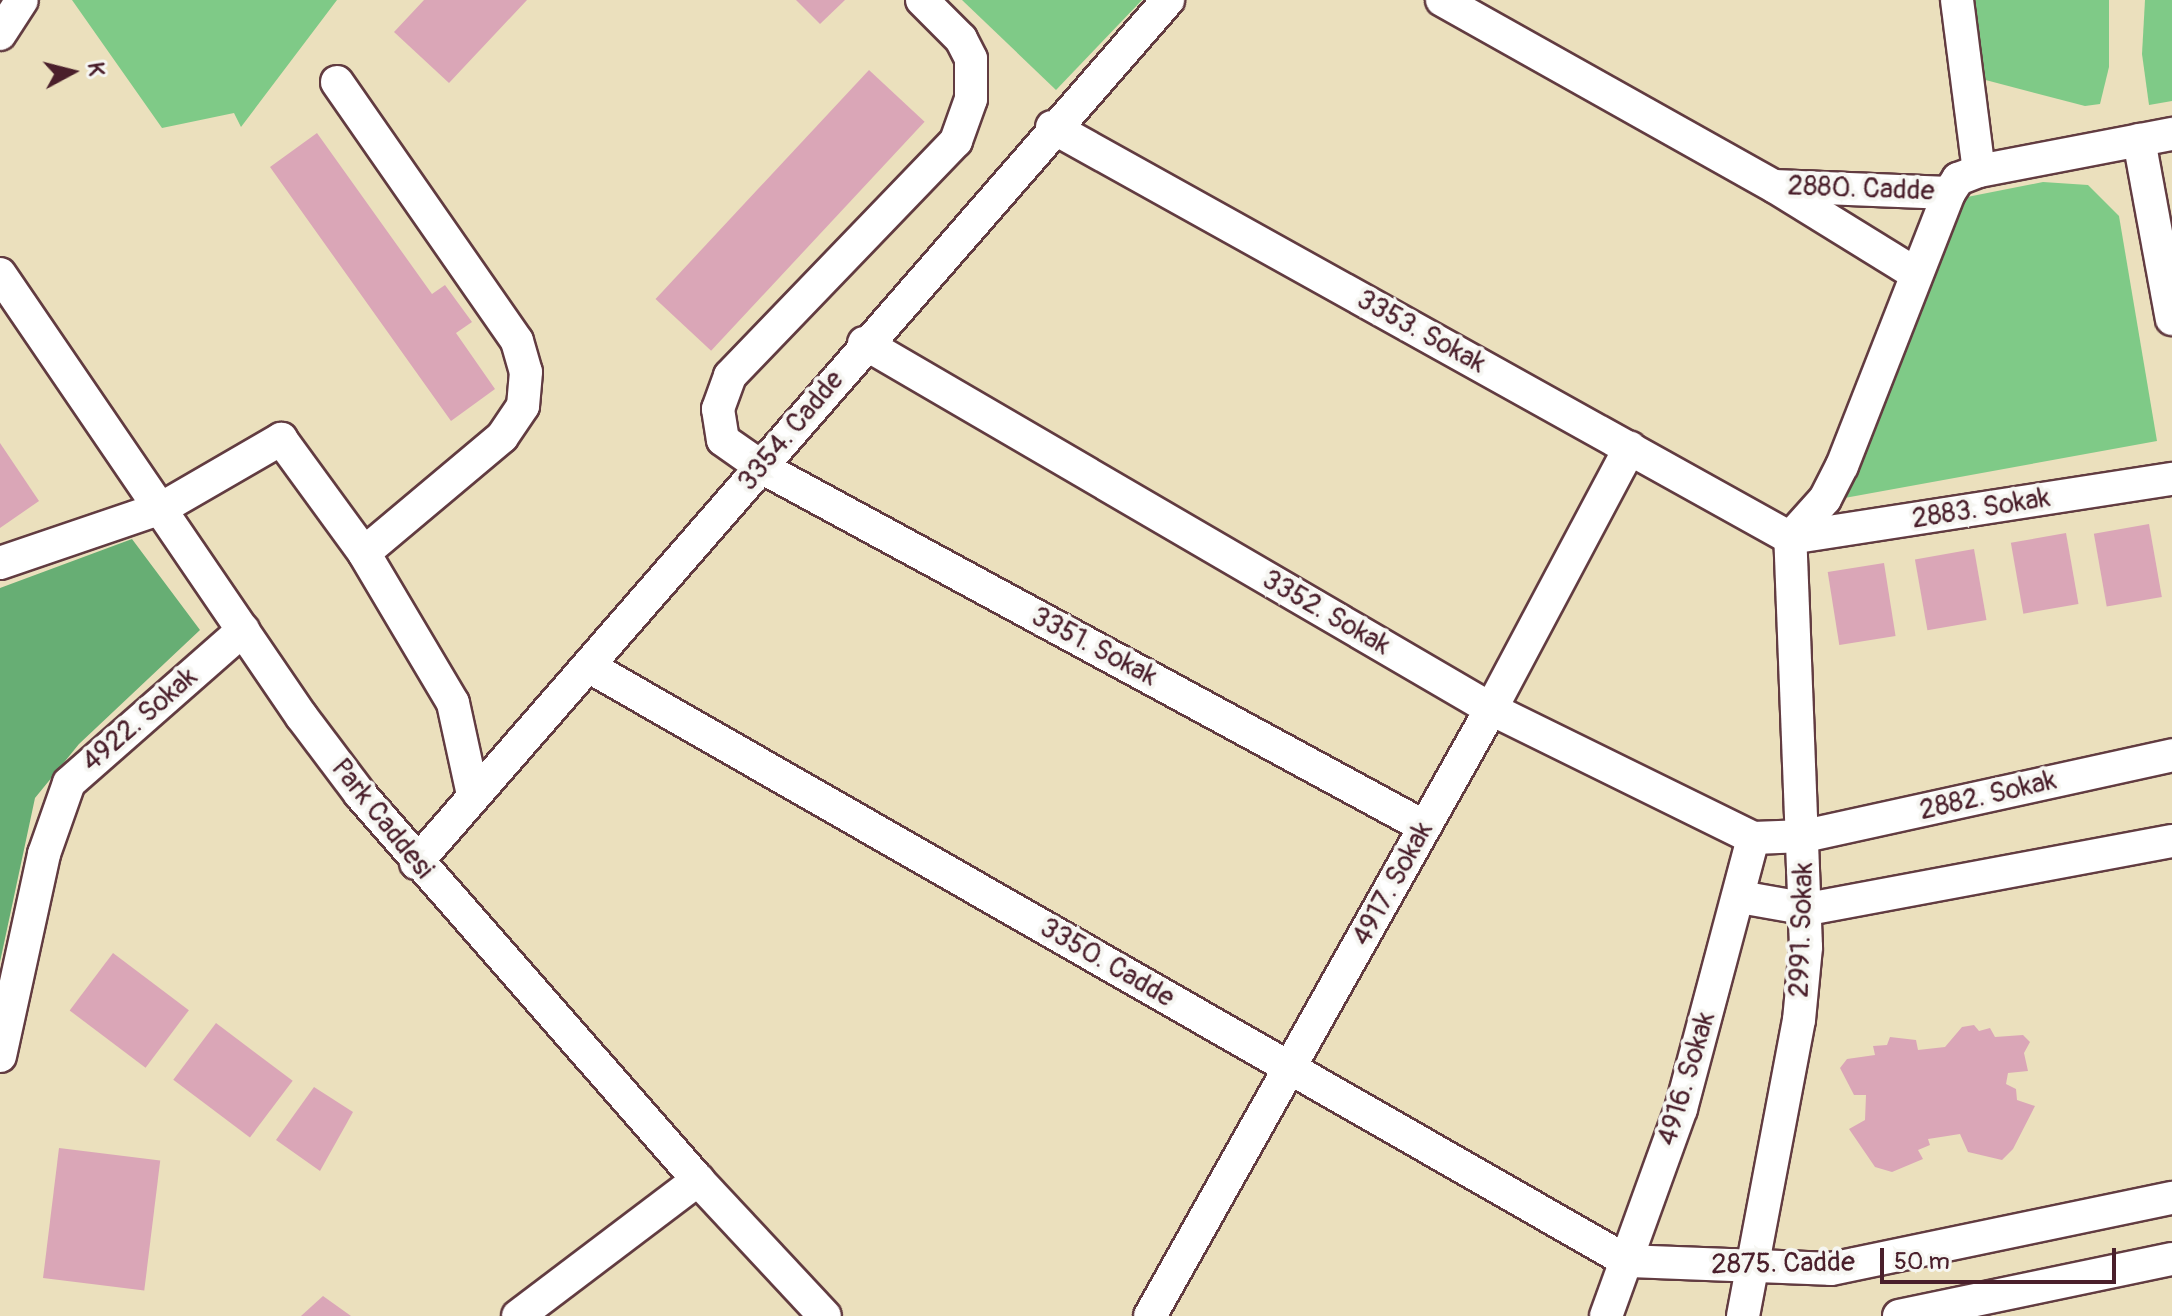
<!DOCTYPE html>
<html>
<head>
<meta charset="utf-8">
<style>
  body { margin:0 }
  #map { position:relative; width:2172px; height:1316px; overflow:hidden; background:#ebe0bd; font-family:Pangolin,sans-serif }
  div>[style] { position:absolute }
  .green>* { inset:0; background:#7fca87 }
  .forest>* { inset:0; background:#67ae74 }
  .building>* { inset:0; background:#daa6b7; transform-origin:0 0 }
  .roads { filter:drop-shadow(2px 0 #623c41) drop-shadow(-2px 0 #623c41) drop-shadow(0 2px #623c41) drop-shadow(0 -2px #623c41) }
  .minor>* { height:32px; margin:-16px; padding:0 16px; transform-origin:16px; border-radius:16px; background:#fff }
  span { translate:-50% -50%; white-space:nowrap; text-align:center; line-height:1.15; -webkit-text-stroke:8px #f6f6f2; paint-order:stroke }
  .street-label { font-size:28px; color:#4a1f2b }
  .north { position:absolute; left:32px; top:32px; width:80px; height:80px; -webkit-text-stroke:6px #f6f6f2; paint-order:stroke; rotate:83deg; font-size:22px; font-weight:700; line-height:32px; text-align:center; color:#4a1f2b }
  .north::after { content:''; display:block; margin:auto; width:28px; height:36px; background:#4a1f2b; clip-path:polygon(50% 0,100% 100%,50% 72%,0 100%) }
  .scale { position:absolute; left:1880px; top:1248px; width:236px; height:36px; box-sizing:border-box; border:4px solid #4a1f2b; border-top:0; padding-left:10px; font-size:24px; line-height:28px; white-space:nowrap; color:#4a1f2b; -webkit-text-stroke:6px #f6f6f2; paint-order:stroke }
</style>
</head>
<body>
<div id="map">
  <div class="green">
    <i style="clip-path:polygon(72px 0,337px 0,241px 127px,234px 113px,162px 128px)"></i>
    <i style="clip-path:polygon(962px 0,1142px 0,1056px 90px)"></i>
    <i style="clip-path:polygon(1973px 0,2109px 0,2109px 67px,2100px 104px,2085px 106px,1978px 78px)"></i>
    <i style="clip-path:polygon(2145px 0,2172px 0,2172px 101px,2149px 105px,2142px 54px)"></i>
    <i style="clip-path:polygon(2043px 182px,2088px 185px,2119px 216px,2157px 441px,1839px 499px,1962px 198px)"></i>
  </div>
  <div class="forest">
    <i style="clip-path:polygon(132px 539px,200px 630px,79px 744px,35px 798px,0 962px,0 588px)"></i>
  </div>
  <div class="building">
    <i style="clip-path:polygon(424px 0,527px 0,449px 83px,394px 32px)"></i>
    <i style="clip-path:polygon(796px 0,845px 0,820px 24px)"></i>
    <i style="left:869px;top:70px;width:76px;height:313px;rotate:43deg"></i>
    <i style="clip-path:polygon(317px 133px,432px 294px,445px 285px,472px 322px,456px 333px,495px 389px,451px 421px,270px 167px)"></i>
    <i style="clip-path:polygon(0 443px,39px 501px,0 528px)"></i>
    <i style="left:2149px;top:524px;width:74px;height:56px;rotate:80deg"></i>
    <i style="left:2066px;top:533px;width:72px;height:56px;rotate:80deg"></i>
    <i style="left:1974px;top:549px;width:72px;height:60px;rotate:80deg"></i>
    <i style="left:1884px;top:563px;width:74px;height:57px;rotate:81deg"></i>
    <i style="left:113px;top:953px;width:95px;height:72px;rotate:37deg"></i>
    <i style="left:216px;top:1023px;width:96px;height:71px;rotate:37deg"></i>
    <i style="clip-path:polygon(1974px 1025px,1979px 1031px,1990px 1028px,1995px 1037px,2023px 1035px,2030px 1042px,2024px 1053px,2028px 1071px,2008px 1073px,2006px 1084px,2016px 1089px,2017px 1100px,2035px 1106px,2013px 1149px,2002px 1160px,1968px 1152px,1960px 1134px,1928px 1139px,1930px 1145px,1918px 1150px,1923px 1159px,1892px 1172px,1875px 1167px,1849px 1129px,1865px 1120px,1866px 1095px,1854px 1095px,1840px 1068px,1847px 1059px,1875px 1055px,1873px 1046px,1887px 1045px,1890px 1037px,1916px 1040px,1918px 1050px,1945px 1047px,1962px 1027px)"></i>
    <i style="clip-path:polygon(314px 1087px,353px 1112px,320px 1171px,276px 1140px)"></i>
    <i style="left:59px;top:1148px;width:102px;height:131px;rotate:7deg"></i>
    <i style="clip-path:polygon(323px 1296px,351px 1316px,301px 1316px)"></i>
  </div>
  <div class="roads">
    <div class="minor">
      <i style="left:922px;top:0;width:55px;rotate:45deg"></i>
      <i style="left:961px;top:39px;width:22px;rotate:63deg"></i>
      <i style="left:971px;top:59px;width:40px;rotate:90deg"></i>
      <i style="left:971px;top:99px;width:45px;rotate:109.7deg"></i>
      <i style="left:956px;top:141px;width:326px;rotate:133.9deg"></i>
      <i style="left:730px;top:376px;width:35px;rotate:110deg"></i>
      <i style="left:718px;top:409px;width:31px;rotate:81deg"></i>
      <i style="left:723px;top:440px;width:49px;rotate:35deg"></i>
      <i style="left:763px;top:468px;width:753px;rotate:28.47deg"></i>
      <i style="left:1442px;top:0;width:381px;rotate:29.3deg"></i>
      <i style="left:1774px;top:186px;width:175px;rotate:2.3deg"></i>
      <i style="left:1949px;top:193px;width:17px;rotate:-57deg"></i>
      <i style="left:1958px;top:179px;width:22px;rotate:-21deg"></i>
      <i style="left:1979px;top:171px;width:197px;rotate:-10.9deg"></i>
      <i style="left:1957px;top:0;width:172px;rotate:82.7deg"></i>
      <i style="left:0;top:34px;width:40px;rotate:-57.1deg"></i>
      <i style="left:337px;top:82px;width:315px;rotate:55.2deg"></i>
      <i style="left:517px;top:341px;width:32px;rotate:74deg"></i>
      <i style="left:526px;top:372px;width:34px;rotate:95deg"></i>
      <i style="left:523px;top:406px;width:37px;rotate:124deg"></i>
      <i style="left:502px;top:437px;width:180px;rotate:140deg"></i>
      <i style="left:1052px;top:127px;width:845px;rotate:29.11deg"></i>
      <i style="left:2139px;top:140px;width:182px;rotate:79.6deg"></i>
      <i style="left:1777px;top:188px;width:163px;rotate:31.7deg"></i>
      <i style="left:0;top:274px;width:536px;rotate:55.72deg"></i>
      <i style="left:302px;top:717px;width:96px;rotate:53deg"></i>
      <i style="left:360px;top:794px;width:513px;rotate:48.79deg"></i>
      <i style="left:698px;top:1180px;width:186px;rotate:47deg"></i>
      <i style="left:864px;top:343px;width:726px;rotate:30.27deg"></i>
      <i style="left:1491px;top:709px;width:292px;rotate:26.2deg"></i>
      <i style="left:1753px;top:838px;width:52px;rotate:-2.2deg"></i>
      <i style="left:1805px;top:836px;width:376px;rotate:-12.4deg"></i>
      <i style="left:1790px;top:538px;width:387px;rotate:-8.8deg"></i>
      <i style="left:1790px;top:538px;width:52px;rotate:-48.1deg"></i>
      <i style="left:1825px;top:499px;width:37px;rotate:-63deg"></i>
      <i style="left:1842px;top:466px;width:293px;rotate:-68.6deg"></i>
      <i style="left:0;top:563px;width:171px;rotate:-18.8deg"></i>
      <i style="left:162px;top:508px;width:138px;rotate:-30.1deg"></i>
      <i style="left:281px;top:439px;width:141px;rotate:53.9deg"></i>
      <i style="left:364px;top:553px;width:174px;rotate:59.3deg"></i>
      <i style="left:453px;top:703px;width:94px;rotate:77.7deg"></i>
      <i style="left:588px;top:666px;width:1197px;rotate:29.8deg"></i>
      <i style="left:1627px;top:1261px;width:204px;rotate:2.2deg"></i>
      <i style="left:1831px;top:1269px;width:348px;rotate:-11.8deg"></i>
      <i style="left:416px;top:863px;width:1145px;rotate:-48.93deg"></i>
      <i style="left:1740px;top:897px;width:69px;rotate:10deg"></i>
      <i style="left:1808px;top:909px;width:370px;rotate:-10.6deg"></i>
      <i style="left:0;top:1056px;width:207px;rotate:-77.7deg"></i>
      <i style="left:44px;top:854px;width:75px;rotate:-70.6deg"></i>
      <i style="left:69px;top:783px;width:232px;rotate:-41.3deg"></i>
      <i style="left:518px;top:1316px;width:226px;rotate:-37.1deg"></i>
      <i style="left:1150px;top:1316px;width:696px;rotate:-60.67deg"></i>
      <i style="left:1491px;top:709px;width:296px;rotate:-62deg"></i>
      <i style="left:1606px;top:1316px;width:220px;rotate:-70.1deg"></i>
      <i style="left:1681px;top:1109px;width:280px;rotate:-75.1deg"></i>
      <i style="left:1743px;top:1316px;width:301px;rotate:-79.3deg"></i>
      <i style="left:1799px;top:1020px;width:73px;rotate:-84.5deg"></i>
      <i style="left:1806px;top:947px;width:409px;rotate:-92.2deg"></i>
      <i style="left:1899px;top:1316px;width:279px;rotate:-11.8deg"></i>
    </div>
  </div>
  <div class="street-label">
    <span style="left:1861px;top:189px;rotate:2deg">2880. Cadde</span>
    <span style="left:1421px;top:332px;rotate:29deg">3353. Sokak</span>
    <span style="left:791px;top:431px;rotate:-50deg">3354. Cadde</span>
    <span style="left:1981px;top:509px;rotate:-9deg">2883. Sokak</span>
    <span style="left:1326px;top:613px;rotate:30deg">3352. Sokak</span>
    <span style="left:1094px;top:647px;rotate:28deg">3351. Sokak</span>
    <span style="left:140px;top:720px;rotate:-41deg">4922. Sokak</span>
    <span style="left:1988px;top:796px;rotate:-13deg">2882. Sokak</span>
    <span style="left:382px;top:819px;rotate:51deg">Park Caddesi</span>
    <span style="left:1393px;top:884px;rotate:-61deg">4917. Sokak</span>
    <span style="left:1802px;top:930px;rotate:-88deg">2991. Sokak</span>
    <span style="left:1107px;top:963px;rotate:30deg">3350. Cadde</span>
    <span style="left:1687px;top:1079px;rotate:-73deg">4916. Sokak</span>
    <span style="left:1783px;top:1264px;rotate:-1deg">2875. Cadde</span>
  </div>
  <div class="north">K</div>
  <div class="scale">50 m</div>
</div>
</body>
</html>
